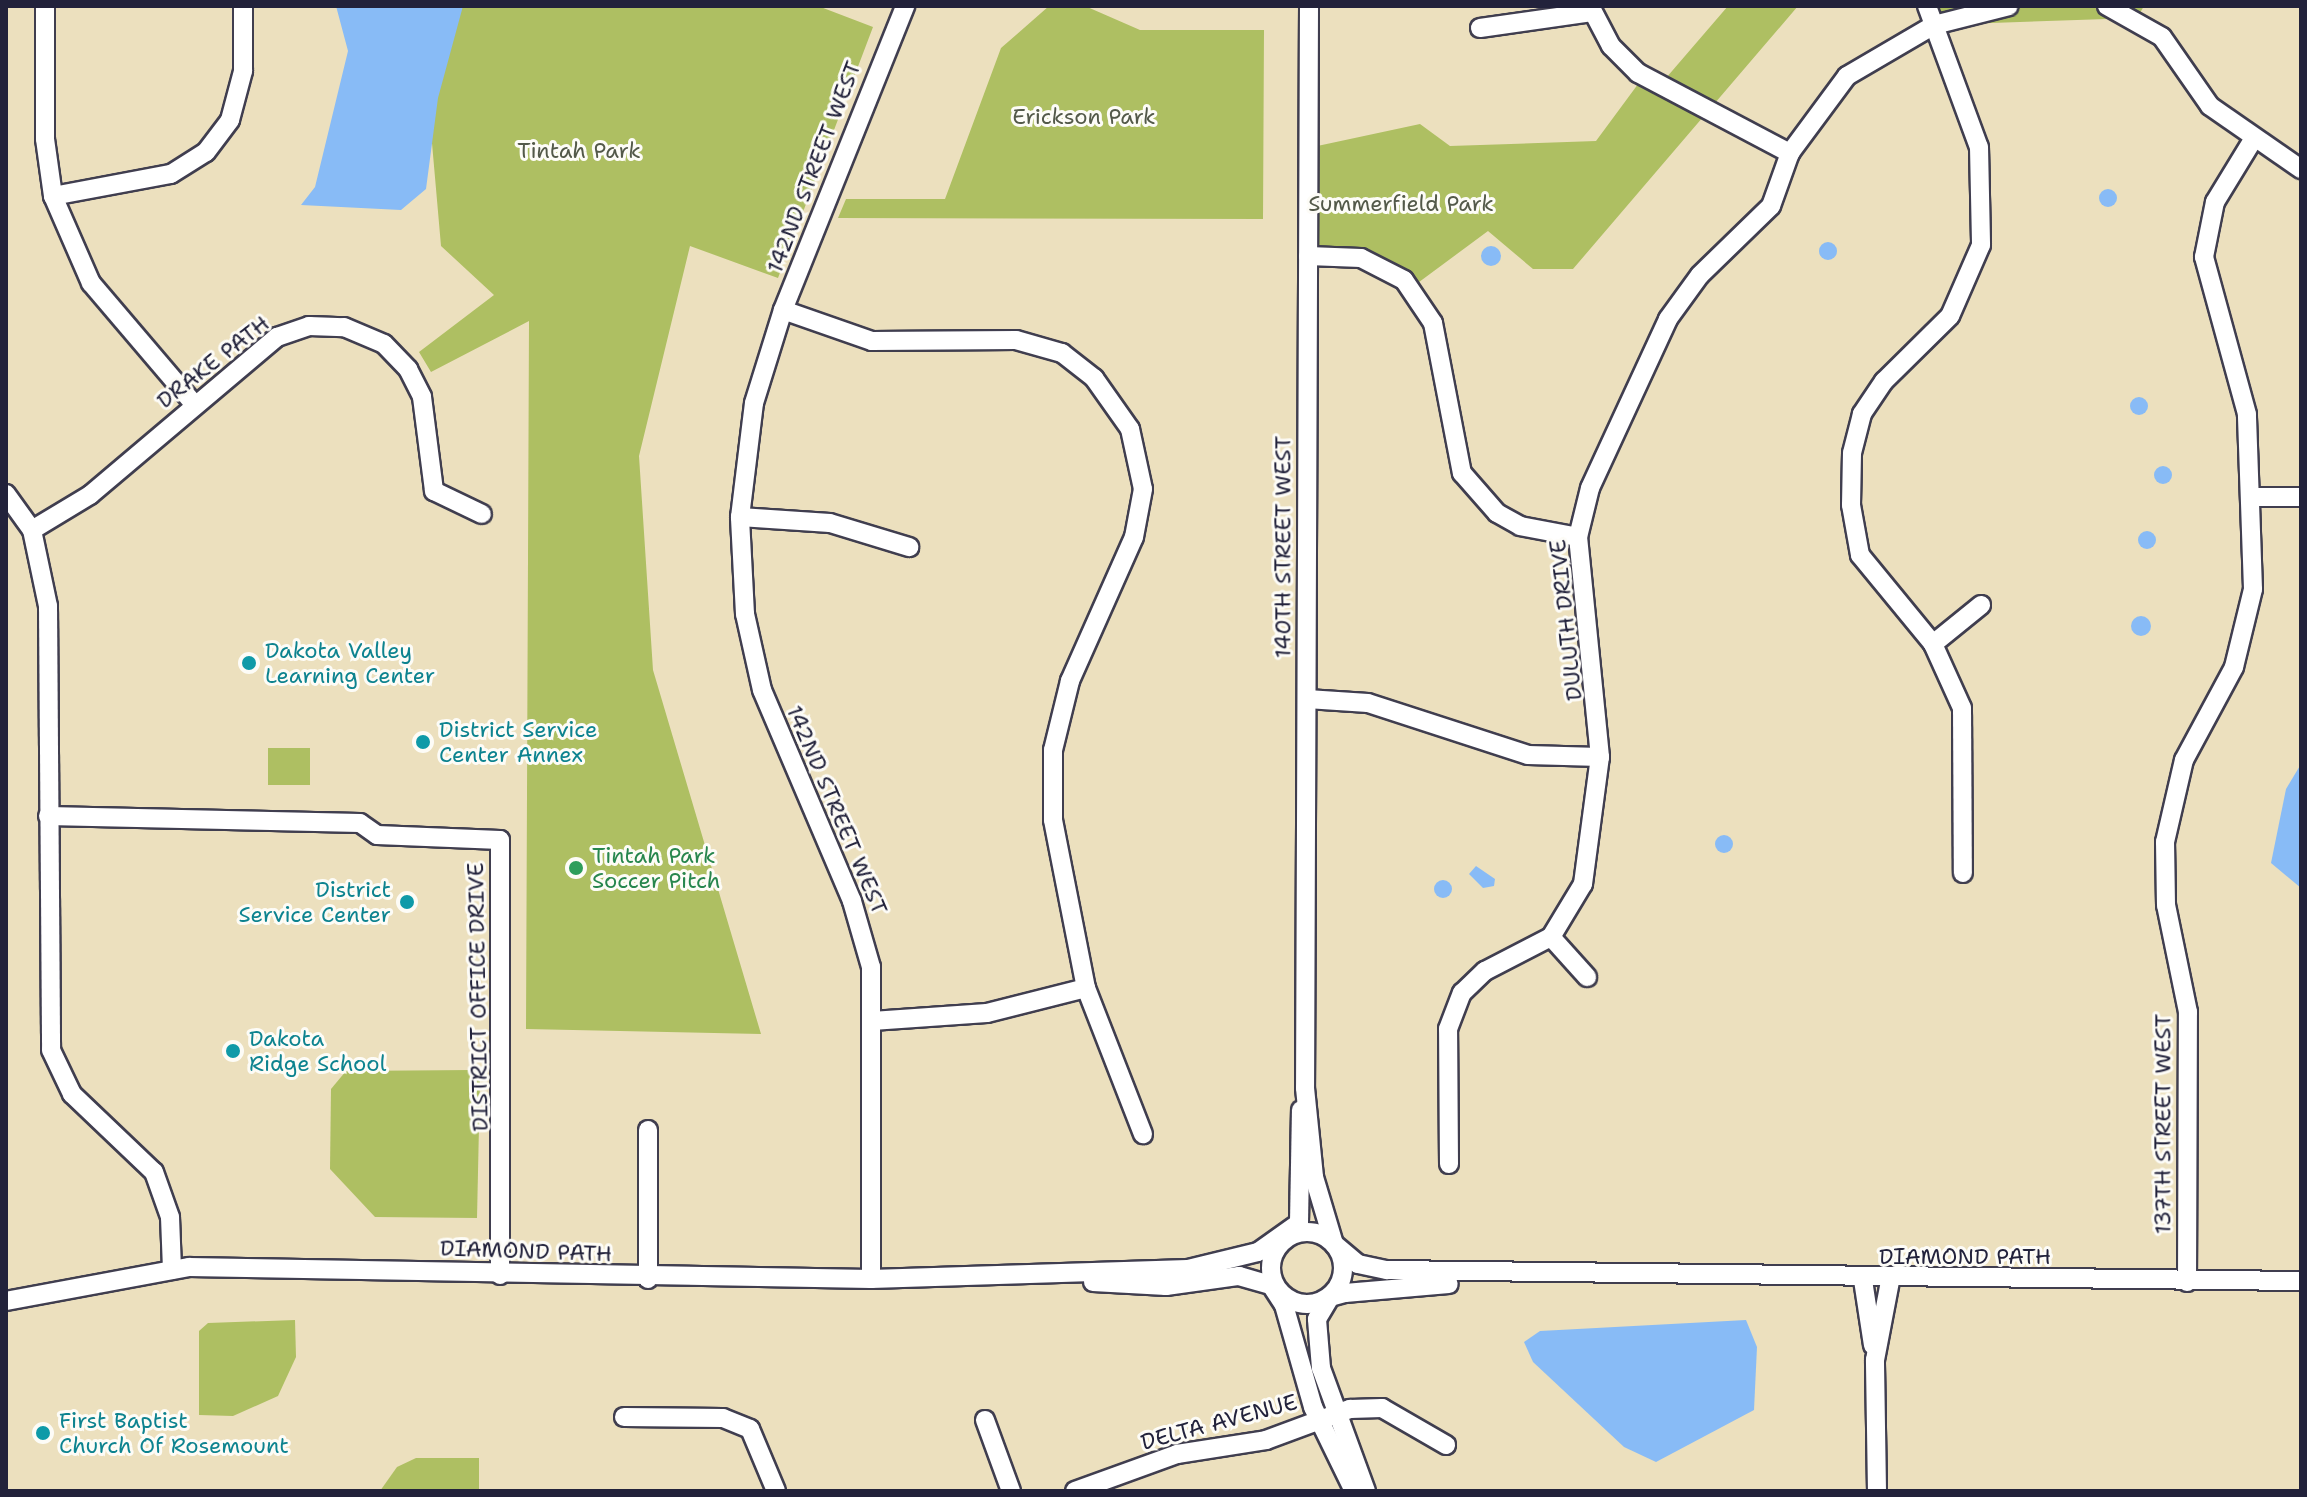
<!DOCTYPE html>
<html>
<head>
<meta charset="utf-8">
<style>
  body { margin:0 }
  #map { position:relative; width:2307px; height:1497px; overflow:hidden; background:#ece0be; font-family:"Shantell Sans",sans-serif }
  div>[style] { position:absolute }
  .green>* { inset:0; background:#aebf62; transform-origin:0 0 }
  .water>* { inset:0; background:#88bbf6 }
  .round { border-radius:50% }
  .roads { filter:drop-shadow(2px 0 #403e4f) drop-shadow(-2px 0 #403e4f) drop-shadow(0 2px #403e4f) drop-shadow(0 -2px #403e4f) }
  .minor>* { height:18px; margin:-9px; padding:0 9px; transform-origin:9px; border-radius:9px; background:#fff }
  .minor>.ring { margin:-9px; padding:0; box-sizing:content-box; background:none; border:18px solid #fff; border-radius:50% }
  .dots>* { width:22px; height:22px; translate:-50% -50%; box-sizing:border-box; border:4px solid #fdfcf7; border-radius:50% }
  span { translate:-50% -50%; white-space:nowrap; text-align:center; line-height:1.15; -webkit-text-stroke:6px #fdfcf7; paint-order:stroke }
  .park-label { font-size:22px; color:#535949 }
  .street-label { font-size:22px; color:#22223b }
  .culture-label { font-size:22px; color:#0d838f }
  .left { translate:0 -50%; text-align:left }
  .right { translate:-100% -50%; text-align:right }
  .leisure-label { font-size:22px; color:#27864d }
  .frame { position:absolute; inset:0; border:8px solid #22223b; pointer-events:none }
</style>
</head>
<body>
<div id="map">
  <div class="green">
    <i style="clip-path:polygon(420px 6px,818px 6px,873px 27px,778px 278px,690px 246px,639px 456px,653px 670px,761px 1034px,526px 1029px,529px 321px,431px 372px,419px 352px,494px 295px,441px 246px)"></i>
    <i style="clip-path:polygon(1049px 6px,1085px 6px,1140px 30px,1264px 30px,1263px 219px,838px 218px,846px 199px,945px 199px,1001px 48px)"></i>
    <i style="clip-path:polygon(1728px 6px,1798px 6px,1573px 269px,1533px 269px,1488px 231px,1411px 288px,1330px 256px,1308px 256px,1308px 148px,1420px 124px,1450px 146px,1596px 141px,1644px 76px,1660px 85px)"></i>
    <i style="clip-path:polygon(1927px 6px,2144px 6px,2137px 18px,1934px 25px)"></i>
    <i style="left:268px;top:748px;width:42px;height:37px"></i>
    <i style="clip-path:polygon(472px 1070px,480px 1080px,477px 1218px,375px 1217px,330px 1169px,331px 1089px,346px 1071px)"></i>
    <i style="clip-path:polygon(295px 1320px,296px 1357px,278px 1396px,233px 1416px,199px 1415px,199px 1331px,208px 1323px)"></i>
    <i style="clip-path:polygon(416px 1458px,479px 1458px,479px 1491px,380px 1491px,397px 1467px)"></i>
  </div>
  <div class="water">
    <i style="clip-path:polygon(336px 6px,463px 6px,438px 98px,426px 189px,401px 210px,301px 205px,315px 187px,348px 51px)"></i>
    <i class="round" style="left:2099px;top:189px;width:18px;height:18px"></i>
    <i class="round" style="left:1819px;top:242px;width:18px;height:18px"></i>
    <i class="round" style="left:1481px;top:246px;width:20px;height:20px"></i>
    <i class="round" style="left:2130px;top:397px;width:18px;height:18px"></i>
    <i class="round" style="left:2154px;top:466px;width:18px;height:18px"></i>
    <i class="round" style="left:2138px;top:531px;width:18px;height:18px"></i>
    <i class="round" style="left:2131px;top:616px;width:20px;height:20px"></i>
    <i style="clip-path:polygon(2301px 764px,2301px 888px,2271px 863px,2286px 789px)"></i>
    <i class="round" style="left:1715px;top:835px;width:18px;height:18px"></i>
    <i style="clip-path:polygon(1476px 866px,1495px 879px,1494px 886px,1483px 888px,1469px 874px)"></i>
    <i class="round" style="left:1434px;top:880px;width:18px;height:18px"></i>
    <i style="clip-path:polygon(1746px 1320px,1757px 1347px,1754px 1410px,1656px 1462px,1624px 1447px,1533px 1362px,1524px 1342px,1540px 1331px)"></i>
  </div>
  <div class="roads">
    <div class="minor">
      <i style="left:45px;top:6px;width:133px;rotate:90deg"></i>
      <i style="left:45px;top:139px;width:58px;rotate:82deg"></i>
      <i style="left:53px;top:196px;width:95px;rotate:66.4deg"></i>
      <i style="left:91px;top:283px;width:160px;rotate:49.6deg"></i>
      <i style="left:1309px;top:6px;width:1082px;rotate:90.21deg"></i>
      <i style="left:1305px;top:1088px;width:89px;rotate:84.2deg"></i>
      <i style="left:1314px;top:1177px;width:70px;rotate:73.4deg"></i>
      <i style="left:1334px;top:1244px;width:31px;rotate:40deg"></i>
      <i style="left:1358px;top:1264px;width:30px;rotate:12deg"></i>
      <i style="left:1387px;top:1270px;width:914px;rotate:0.69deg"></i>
      <i style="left:1590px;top:6px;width:45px;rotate:62.3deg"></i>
      <i style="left:1611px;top:46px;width:38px;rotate:45deg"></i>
      <i style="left:1638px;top:73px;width:172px;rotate:27.8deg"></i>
      <i style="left:1927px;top:6px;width:150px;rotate:69.8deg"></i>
      <i style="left:1979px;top:147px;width:98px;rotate:88.8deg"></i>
      <i style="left:1981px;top:245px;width:77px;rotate:113.6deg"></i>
      <i style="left:1950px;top:316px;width:93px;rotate:135.4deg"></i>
      <i style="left:1884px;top:381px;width:40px;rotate:124deg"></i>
      <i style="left:1862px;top:414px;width:40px;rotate:104.4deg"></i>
      <i style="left:1852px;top:453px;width:52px;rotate:91.1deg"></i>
      <i style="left:1851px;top:505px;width:51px;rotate:79.8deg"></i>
      <i style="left:1860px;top:555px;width:115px;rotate:50.6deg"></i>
      <i style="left:1933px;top:644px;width:70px;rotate:65.6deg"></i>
      <i style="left:1962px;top:708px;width:165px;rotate:89.7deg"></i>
      <i style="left:2107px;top:6px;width:63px;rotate:29.4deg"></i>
      <i style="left:2162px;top:37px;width:84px;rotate:55.2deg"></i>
      <i style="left:2210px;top:106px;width:111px;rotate:34.7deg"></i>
      <i style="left:1480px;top:28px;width:113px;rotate:-8.1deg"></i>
      <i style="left:53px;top:196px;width:120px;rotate:-10.6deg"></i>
      <i style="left:171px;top:174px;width:41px;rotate:-32.2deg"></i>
      <i style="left:206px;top:152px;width:40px;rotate:-53deg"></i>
      <i style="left:230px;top:120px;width:51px;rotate:-75.1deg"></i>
      <i style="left:243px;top:71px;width:65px;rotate:-90deg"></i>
      <i style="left:1308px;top:256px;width:53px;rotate:2.2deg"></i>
      <i style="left:1361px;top:258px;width:48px;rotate:27.1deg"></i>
      <i style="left:1404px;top:280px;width:52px;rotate:56deg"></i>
      <i style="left:1433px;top:323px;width:153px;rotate:79.1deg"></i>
      <i style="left:1462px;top:473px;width:53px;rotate:48.8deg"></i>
      <i style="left:1497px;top:513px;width:26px;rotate:29deg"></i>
      <i style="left:1520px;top:526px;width:59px;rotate:10.7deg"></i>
      <i style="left:783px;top:310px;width:94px;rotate:19.2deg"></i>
      <i style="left:872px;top:341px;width:144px;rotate:-0.4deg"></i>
      <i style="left:1016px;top:340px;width:48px;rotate:15.8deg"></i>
      <i style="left:1062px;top:353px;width:41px;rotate:38deg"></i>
      <i style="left:1094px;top:378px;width:62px;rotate:54.8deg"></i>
      <i style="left:1130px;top:429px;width:61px;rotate:77.8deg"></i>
      <i style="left:1143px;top:489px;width:49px;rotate:100.6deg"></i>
      <i style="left:1134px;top:537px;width:158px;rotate:114deg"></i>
      <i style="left:1070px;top:681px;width:71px;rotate:103.8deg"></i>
      <i style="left:1053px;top:750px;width:70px;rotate:90deg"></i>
      <i style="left:1053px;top:820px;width:171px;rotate:78.9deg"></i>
      <i style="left:1086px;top:988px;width:157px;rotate:68.7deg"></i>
      <i style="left:6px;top:494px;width:44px;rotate:54.2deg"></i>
      <i style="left:32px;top:530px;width:78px;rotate:78.1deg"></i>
      <i style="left:48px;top:606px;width:444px;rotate:89.6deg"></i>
      <i style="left:51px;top:1050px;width:49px;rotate:64.5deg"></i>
      <i style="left:72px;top:1094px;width:113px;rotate:43.6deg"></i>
      <i style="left:154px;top:1172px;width:48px;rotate:70.4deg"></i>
      <i style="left:170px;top:1217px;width:53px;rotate:87.8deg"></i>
      <i style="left:2253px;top:497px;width:48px"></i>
      <i style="left:740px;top:517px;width:90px;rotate:3.8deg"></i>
      <i style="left:830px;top:523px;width:83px;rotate:16.9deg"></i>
      <i style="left:32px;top:530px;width:68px;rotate:-31.1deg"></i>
      <i style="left:90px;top:495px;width:245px;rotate:-40.2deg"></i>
      <i style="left:277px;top:337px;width:34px;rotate:-19deg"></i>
      <i style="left:309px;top:326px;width:35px;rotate:2deg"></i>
      <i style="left:344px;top:327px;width:43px;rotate:23deg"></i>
      <i style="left:384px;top:344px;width:35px;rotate:46deg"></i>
      <i style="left:408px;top:369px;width:31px;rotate:63deg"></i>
      <i style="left:422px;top:397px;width:95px;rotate:82.7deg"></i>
      <i style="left:434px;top:491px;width:53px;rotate:25.6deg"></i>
      <i style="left:1933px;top:644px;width:62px;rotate:-39.1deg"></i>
      <i style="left:1307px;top:699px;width:61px;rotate:3.8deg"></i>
      <i style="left:1368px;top:703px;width:168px;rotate:18deg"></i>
      <i style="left:1528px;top:755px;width:72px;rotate:1.6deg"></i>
      <i style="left:48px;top:816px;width:312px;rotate:1.3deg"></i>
      <i style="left:360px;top:823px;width:21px;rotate:35deg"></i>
      <i style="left:377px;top:835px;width:123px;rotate:2.3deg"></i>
      <i style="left:500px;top:840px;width:435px;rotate:90deg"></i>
      <i style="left:1551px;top:937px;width:54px;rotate:48deg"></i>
      <i style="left:872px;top:1021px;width:115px;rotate:-4deg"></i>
      <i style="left:987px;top:1013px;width:102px;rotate:-14.2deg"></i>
      <i style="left:648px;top:1130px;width:149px;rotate:90deg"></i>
      <i style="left:1449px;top:1164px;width:135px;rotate:-90.4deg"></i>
      <i style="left:1448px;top:1029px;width:39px;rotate:-69deg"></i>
      <i style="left:1462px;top:993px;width:32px;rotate:-44deg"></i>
      <i style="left:1485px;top:971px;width:74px;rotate:-27.3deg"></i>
      <i style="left:1551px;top:937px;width:62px;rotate:-58.9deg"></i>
      <i style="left:1583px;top:884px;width:128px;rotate:-82.4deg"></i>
      <i style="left:1600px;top:757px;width:221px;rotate:-95.7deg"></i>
      <i style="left:1578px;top:537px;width:50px;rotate:-76.2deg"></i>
      <i style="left:1590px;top:488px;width:186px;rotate:-65.2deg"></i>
      <i style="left:1668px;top:319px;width:54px;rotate:-54deg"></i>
      <i style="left:1700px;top:275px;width:99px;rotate:-44.2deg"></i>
      <i style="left:1771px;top:206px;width:56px;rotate:-70.3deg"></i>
      <i style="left:1790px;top:153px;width:96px;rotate:-53.5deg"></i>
      <i style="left:1847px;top:76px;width:101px;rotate:-30.4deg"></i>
      <i style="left:1934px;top:25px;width:77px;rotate:-14.2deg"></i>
      <i class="ring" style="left:1271px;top:1232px;width:54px;height:54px"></i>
      <i style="left:871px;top:1279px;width:312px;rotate:-90deg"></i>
      <i style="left:871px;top:967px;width:69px;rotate:-106.1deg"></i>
      <i style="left:852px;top:901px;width:229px;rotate:-113.1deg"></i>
      <i style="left:762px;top:690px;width:78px;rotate:-102.6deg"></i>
      <i style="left:745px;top:614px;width:97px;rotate:-93deg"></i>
      <i style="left:740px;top:517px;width:115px;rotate:-83deg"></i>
      <i style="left:754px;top:403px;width:97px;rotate:-72.7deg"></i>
      <i style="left:783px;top:310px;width:328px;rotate:-68.1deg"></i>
      <i style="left:1863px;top:1280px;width:66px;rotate:81.3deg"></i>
      <i style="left:1093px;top:1282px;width:73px;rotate:3.1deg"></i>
      <i style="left:1166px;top:1286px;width:74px;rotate:-7.8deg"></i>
      <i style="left:1239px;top:1276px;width:33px;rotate:16deg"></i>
      <i style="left:1271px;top:1285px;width:24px;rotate:57deg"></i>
      <i style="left:1284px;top:1305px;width:106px;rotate:74.1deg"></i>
      <i style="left:1313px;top:1407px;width:93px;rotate:64deg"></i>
      <i style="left:2187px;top:1282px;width:270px;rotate:-89.8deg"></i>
      <i style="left:2188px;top:1012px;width:109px;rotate:-101.6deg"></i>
      <i style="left:2166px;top:905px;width:63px;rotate:-90.9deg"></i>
      <i style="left:2165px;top:842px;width:84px;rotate:-77deg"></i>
      <i style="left:2184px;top:760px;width:106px;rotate:-61.7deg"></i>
      <i style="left:2234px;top:667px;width:80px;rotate:-76.3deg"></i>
      <i style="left:2253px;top:589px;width:175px;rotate:-92deg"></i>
      <i style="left:2247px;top:414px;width:163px;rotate:-105.3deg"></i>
      <i style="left:2204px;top:257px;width:56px;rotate:-78.7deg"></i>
      <i style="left:2215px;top:202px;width:75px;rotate:-58.6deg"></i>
      <i style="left:6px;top:1301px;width:186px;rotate:-10.5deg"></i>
      <i style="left:189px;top:1267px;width:682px;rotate:1.01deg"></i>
      <i style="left:871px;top:1279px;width:317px;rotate:-1.8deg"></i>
      <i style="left:1188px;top:1269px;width:72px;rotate:-13.7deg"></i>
      <i style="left:1258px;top:1252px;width:50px;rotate:-35.3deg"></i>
      <i style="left:1299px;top:1223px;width:113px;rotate:-89deg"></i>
      <i style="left:624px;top:1417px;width:99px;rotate:0.6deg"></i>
      <i style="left:723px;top:1418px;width:29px;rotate:22deg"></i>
      <i style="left:750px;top:1429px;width:67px;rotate:67.2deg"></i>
      <i style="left:985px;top:1420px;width:76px;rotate:69.9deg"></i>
      <i style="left:1075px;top:1491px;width:109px;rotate:-19.9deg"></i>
      <i style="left:1177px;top:1454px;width:90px;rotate:-8.9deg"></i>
      <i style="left:1266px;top:1440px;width:90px;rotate:-20.3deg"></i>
      <i style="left:1350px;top:1409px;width:32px;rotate:-2deg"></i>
      <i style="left:1382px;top:1408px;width:74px;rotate:30deg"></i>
      <i style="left:1366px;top:1491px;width:131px;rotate:-110.1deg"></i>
      <i style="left:1321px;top:1368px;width:49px;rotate:-94.7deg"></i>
      <i style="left:1317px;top:1319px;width:26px;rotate:-59deg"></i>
      <i style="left:1330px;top:1297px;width:16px;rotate:-15deg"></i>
      <i style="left:1345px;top:1293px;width:104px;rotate:-4.9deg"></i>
      <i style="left:1877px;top:1491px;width:131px;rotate:-90.9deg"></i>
      <i style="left:1875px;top:1360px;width:80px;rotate:-79.2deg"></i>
    </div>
  </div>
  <div class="dots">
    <i style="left:249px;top:663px;background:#0f9aa8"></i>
    <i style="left:423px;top:742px;background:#0f9aa8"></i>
    <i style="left:576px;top:868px;background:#2e9e5b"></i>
    <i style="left:407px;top:902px;background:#0f9aa8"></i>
    <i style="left:233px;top:1051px;background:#0f9aa8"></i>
    <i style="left:43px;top:1433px;background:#0f9aa8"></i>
  </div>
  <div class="park-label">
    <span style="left:1084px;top:117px">Erickson Park</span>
    <span style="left:579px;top:151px">Tintah Park</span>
    <span style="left:1401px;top:204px">Summerfield Park</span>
  </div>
  <div class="street-label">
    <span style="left:814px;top:167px;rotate:-69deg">142ND STREET WEST</span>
    <span style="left:213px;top:362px;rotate:-38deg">DRAKE PATH</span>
    <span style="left:1283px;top:547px;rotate:-90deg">140TH STREET WEST</span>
    <span style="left:1566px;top:620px;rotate:-96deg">DULUTH DRIVE</span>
    <span style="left:837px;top:810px;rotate:67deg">142ND STREET WEST</span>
    <span style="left:478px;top:997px;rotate:-91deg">DISTRICT OFFICE DRIVE</span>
    <span style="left:2163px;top:1124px;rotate:-90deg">137TH STREET WEST</span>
    <span style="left:526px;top:1251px;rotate:2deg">DIAMOND PATH</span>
    <span style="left:1965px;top:1257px">DIAMOND PATH</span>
    <span style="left:1219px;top:1422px;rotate:-15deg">DELTA AVENUE</span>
  </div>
  <div class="culture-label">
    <span class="left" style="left:265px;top:663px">Dakota Valley<br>Learning Center</span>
    <span class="left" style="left:439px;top:742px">District Service<br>Center Annex</span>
    <span class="right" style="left:391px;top:902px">District<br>Service Center</span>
    <span class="left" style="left:249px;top:1051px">Dakota<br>Ridge School</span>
    <span class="left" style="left:59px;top:1433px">First Baptist<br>Church Of Rosemount</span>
  </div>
  <div class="leisure-label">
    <span class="left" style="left:592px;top:868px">Tintah Park<br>Soccer Pitch</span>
  </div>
  <div class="frame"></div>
</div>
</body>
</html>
